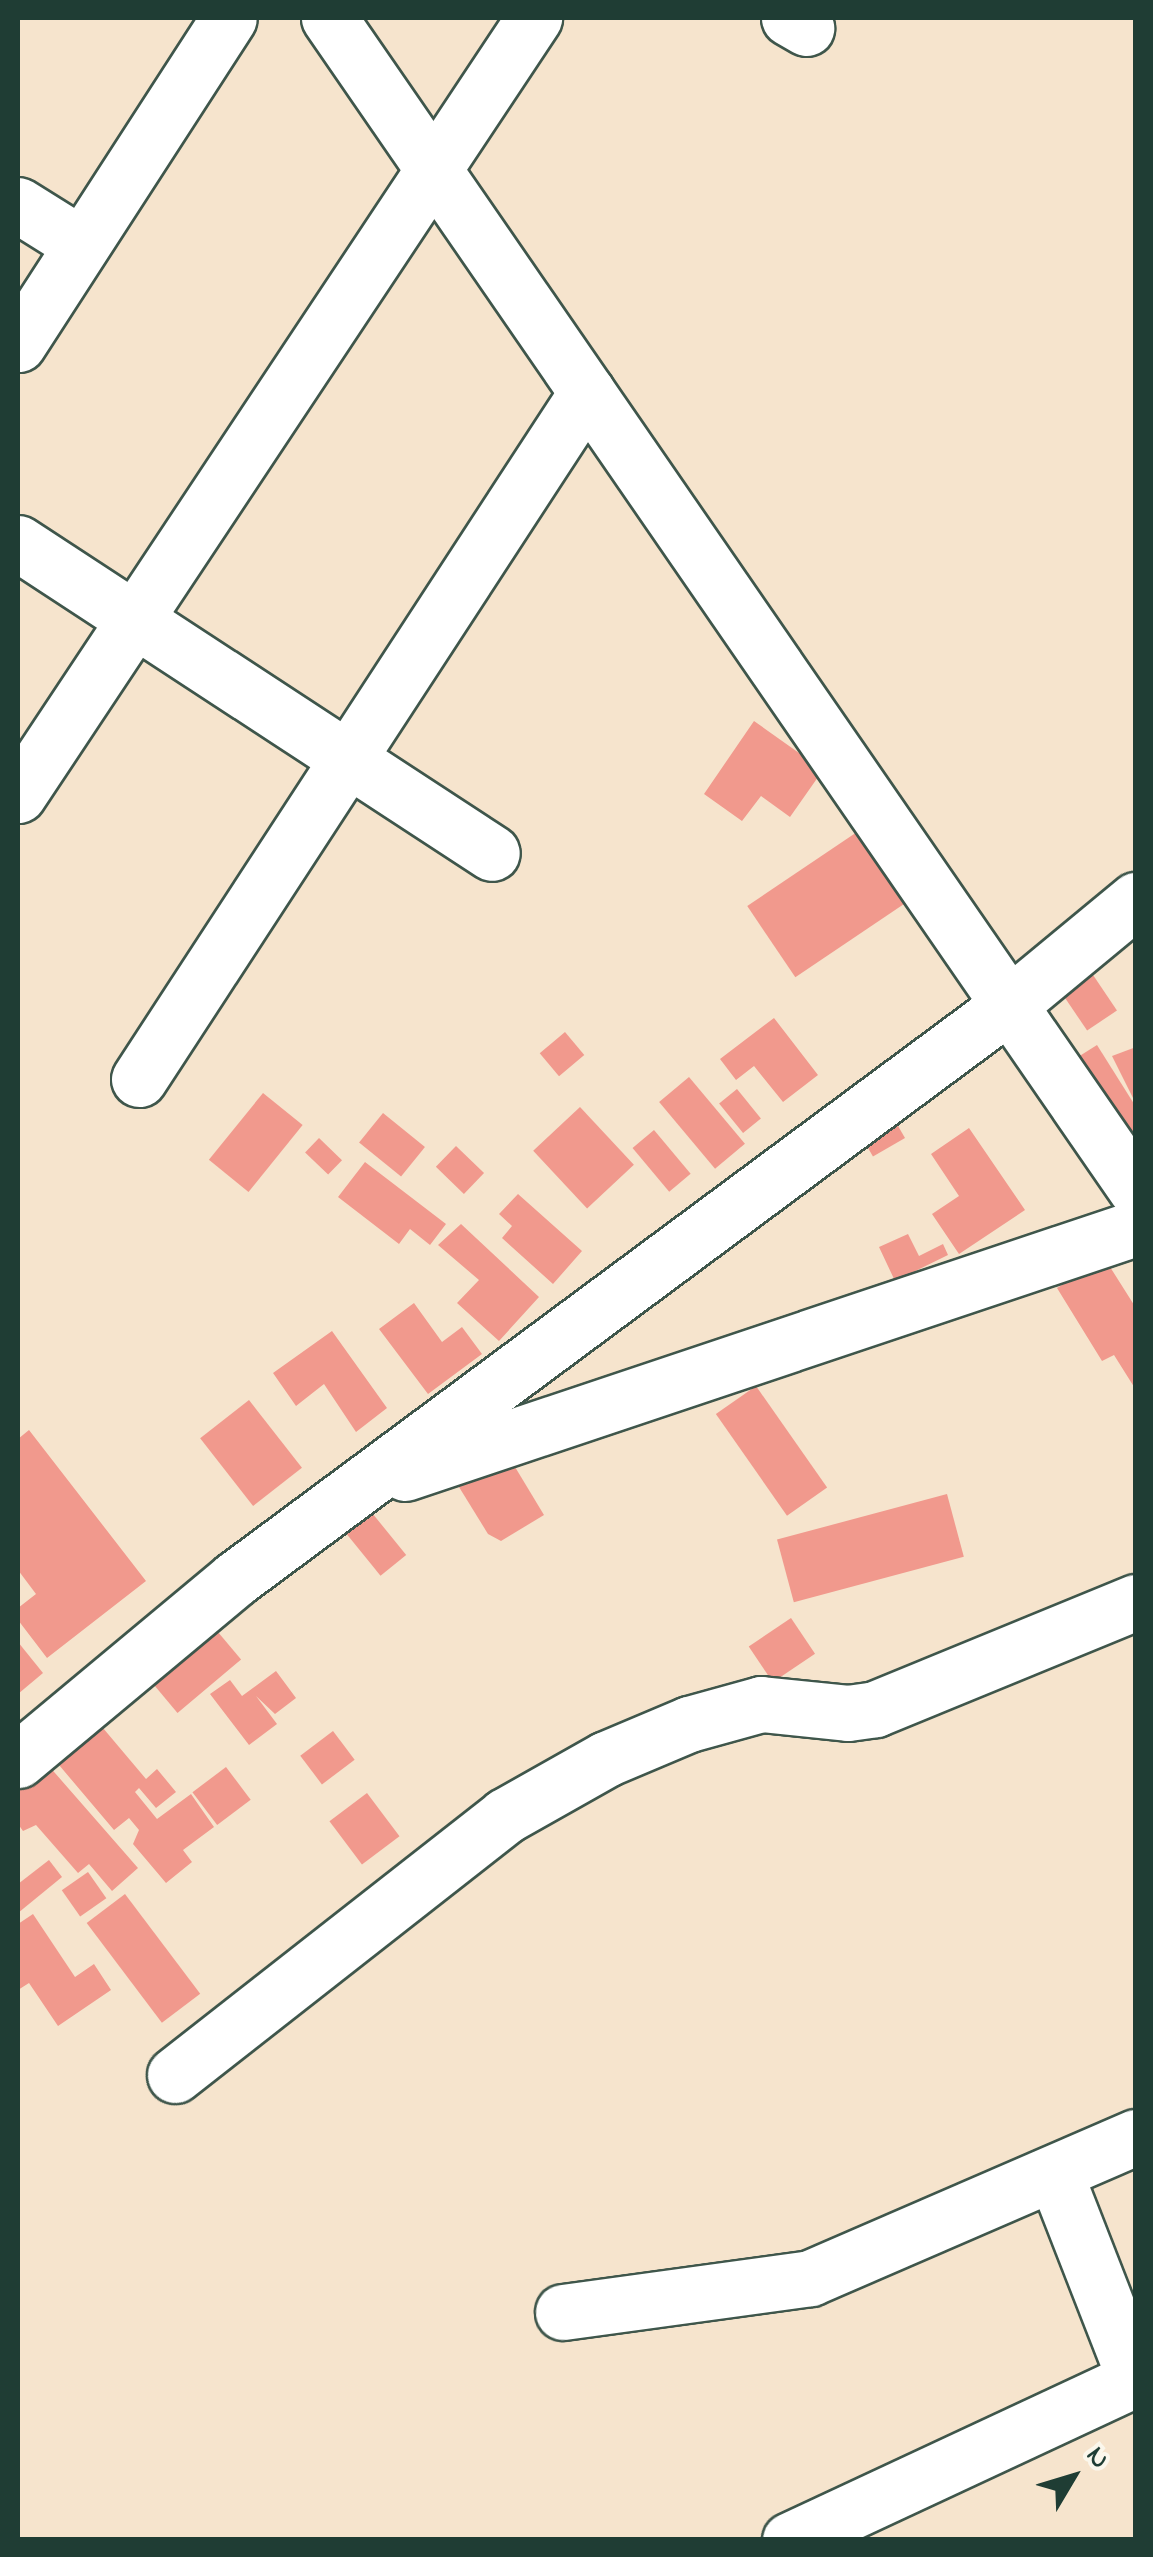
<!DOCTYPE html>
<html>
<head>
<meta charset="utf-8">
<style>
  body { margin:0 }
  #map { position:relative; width:1153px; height:2557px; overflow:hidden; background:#f6e4cd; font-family:"Indie Flower",sans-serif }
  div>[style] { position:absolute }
  .building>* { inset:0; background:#f1998d; transform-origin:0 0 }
  .roads { filter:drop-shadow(2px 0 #3f564b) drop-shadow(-2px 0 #3f564b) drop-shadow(0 2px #3f564b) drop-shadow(0 -2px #3f564b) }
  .minor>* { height:55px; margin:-27.5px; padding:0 27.5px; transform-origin:27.5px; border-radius:27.5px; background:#fff }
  span { translate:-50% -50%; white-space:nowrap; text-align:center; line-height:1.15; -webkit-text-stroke:8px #fbf7ec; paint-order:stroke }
  .frame { position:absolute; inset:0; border:20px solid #1f3d34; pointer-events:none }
  .north { position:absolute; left:1023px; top:2427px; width:100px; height:100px; -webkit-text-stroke:8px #fbf7ec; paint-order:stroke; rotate:52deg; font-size:28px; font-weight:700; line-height:40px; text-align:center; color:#1f3d34 }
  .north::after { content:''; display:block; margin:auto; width:35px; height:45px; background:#1f3d34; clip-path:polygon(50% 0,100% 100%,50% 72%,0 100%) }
</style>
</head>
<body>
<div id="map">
  <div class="building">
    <i style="clip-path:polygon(754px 721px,823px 770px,790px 817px,761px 796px,742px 821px,704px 794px)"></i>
    <i style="left:860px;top:830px;width:86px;height:136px;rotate:56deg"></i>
    <i style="left:1089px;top:969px;width:50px;height:36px;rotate:56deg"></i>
    <i style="clip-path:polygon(774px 1018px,818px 1075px,783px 1102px,754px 1066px,736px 1080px,720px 1059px)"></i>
    <i style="left:565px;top:1032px;width:30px;height:33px;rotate:50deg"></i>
    <i style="clip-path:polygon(1097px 1045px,1136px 1107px,1136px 1165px,1070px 1062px)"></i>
    <i style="clip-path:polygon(1136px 1047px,1136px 1104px,1112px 1056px)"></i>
    <i style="left:689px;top:1077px;width:87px;height:39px;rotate:50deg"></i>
    <i style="left:737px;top:1089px;width:38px;height:23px;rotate:51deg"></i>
    <i style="left:263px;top:1093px;width:51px;height:86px;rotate:39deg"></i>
    <i style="left:883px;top:1100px;width:44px;height:37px;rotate:60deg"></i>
    <i style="left:580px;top:1107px;width:79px;height:64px;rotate:47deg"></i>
    <i style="left:383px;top:1113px;width:54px;height:38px;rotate:39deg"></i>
    <i style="clip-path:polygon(969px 1128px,1025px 1210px,959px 1254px,932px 1214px,959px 1196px,931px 1154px)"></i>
    <i style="left:654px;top:1130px;width:57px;height:28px;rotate:50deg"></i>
    <i style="left:319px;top:1138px;width:32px;height:20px;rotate:44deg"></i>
    <i style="left:456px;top:1146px;width:39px;height:29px;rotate:44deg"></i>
    <i style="clip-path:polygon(365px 1162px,446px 1224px,430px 1245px,410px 1229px,399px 1244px,338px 1197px)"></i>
    <i style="clip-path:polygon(518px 1194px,582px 1251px,553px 1284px,502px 1238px,512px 1226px,499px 1214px)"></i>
    <i style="clip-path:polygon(461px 1224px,539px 1297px,499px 1341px,457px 1303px,479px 1280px,438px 1245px)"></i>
    <i style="clip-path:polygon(908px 1234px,919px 1256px,943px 1244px,948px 1255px,895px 1281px,879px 1247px)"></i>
    <i style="clip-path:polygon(1105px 1259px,1136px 1308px,1136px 1390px,1114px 1355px,1102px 1361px,1057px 1288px)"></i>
    <i style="clip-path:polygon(414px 1303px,442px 1342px,462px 1327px,482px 1354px,428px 1394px,379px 1329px)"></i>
    <i style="clip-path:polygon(332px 1331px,387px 1408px,356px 1432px,324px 1384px,296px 1406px,273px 1373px)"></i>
    <i style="left:756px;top:1386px;width:124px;height:49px;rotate:55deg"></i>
    <i style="left:249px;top:1400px;width:86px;height:62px;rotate:52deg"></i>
    <i style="clip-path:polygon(29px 1430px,146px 1581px,47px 1658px,18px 1620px,18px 1608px,36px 1594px,18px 1570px,18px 1439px)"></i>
    <i style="clip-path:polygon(509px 1457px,544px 1515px,501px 1541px,488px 1534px,459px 1487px)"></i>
    <i style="left:947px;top:1494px;width:65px;height:176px;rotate:75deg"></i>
    <i style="left:364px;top:1503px;width:67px;height:33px;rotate:51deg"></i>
    <i style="left:791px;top:1618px;width:43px;height:51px;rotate:56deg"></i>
    <i style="left:207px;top:1619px;width:53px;height:83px;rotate:50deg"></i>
    <i style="clip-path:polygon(18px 1642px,43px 1673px,18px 1694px)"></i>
    <i style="clip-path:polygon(276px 1671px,296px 1698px,275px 1714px,256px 1696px,277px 1724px,249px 1745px,210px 1694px,230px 1680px,242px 1696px)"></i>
    <i style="clip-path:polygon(92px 1715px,146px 1779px,157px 1769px,176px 1792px,156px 1808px,139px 1788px,135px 1792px,157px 1819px,191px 1794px,214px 1827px,183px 1850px,192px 1862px,166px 1883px,133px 1844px,139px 1830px,129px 1818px,114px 1830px,48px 1752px)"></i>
    <i style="left:333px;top:1731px;width:36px;height:41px;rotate:53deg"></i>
    <i style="clip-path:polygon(41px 1757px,138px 1868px,112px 1891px,89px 1864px,78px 1873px,36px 1825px,23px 1831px,18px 1824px,18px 1777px)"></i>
    <i style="left:226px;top:1767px;width:41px;height:42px;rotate:53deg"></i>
    <i style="left:367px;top:1793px;width:54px;height:47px;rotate:53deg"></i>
    <i style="clip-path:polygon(49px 1860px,62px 1877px,18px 1913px,18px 1884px)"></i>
    <i style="left:88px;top:1872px;width:32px;height:32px;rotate:55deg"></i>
    <i style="left:125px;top:1894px;width:125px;height:48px;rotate:53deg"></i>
    <i style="clip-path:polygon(33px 1914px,75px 1977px,94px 1964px,111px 1990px,58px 2026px,29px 1983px,18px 1990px,18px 1924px)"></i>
  </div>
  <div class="roads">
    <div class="minor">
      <i style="left:329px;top:18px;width:1422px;rotate:55.43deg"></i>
      <i style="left:789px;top:18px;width:20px;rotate:30deg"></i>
      <i style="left:18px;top:205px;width:75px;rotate:32deg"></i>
      <i style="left:18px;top:344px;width:388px;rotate:-57.1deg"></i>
      <i style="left:18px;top:543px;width:566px;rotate:33.19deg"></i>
      <i style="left:18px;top:795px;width:933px;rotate:-56.41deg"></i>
      <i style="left:139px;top:1079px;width:820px;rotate:-56.89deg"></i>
      <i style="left:405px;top:1473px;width:771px;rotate:-18.53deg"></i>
      <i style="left:18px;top:1760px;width:283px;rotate:-39.8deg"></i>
      <i style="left:235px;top:1579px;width:964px;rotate:-36.56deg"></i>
      <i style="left:1009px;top:1005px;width:165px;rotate:-39.6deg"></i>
      <i style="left:175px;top:2075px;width:420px;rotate:-38.1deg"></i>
      <i style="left:505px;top:1816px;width:116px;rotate:-29.4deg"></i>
      <i style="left:606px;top:1759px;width:90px;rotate:-22.9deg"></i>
      <i style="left:689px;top:1724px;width:75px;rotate:-15.5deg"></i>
      <i style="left:761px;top:1704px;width:87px;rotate:5.9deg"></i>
      <i style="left:848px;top:1713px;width:27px;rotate:-8deg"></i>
      <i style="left:875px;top:1709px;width:282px;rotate:-22.3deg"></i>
      <i style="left:563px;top:2312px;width:249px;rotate:-7.8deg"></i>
      <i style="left:810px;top:2278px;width:355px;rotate:-23.4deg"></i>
      <i style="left:790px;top:2540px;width:381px;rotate:-25deg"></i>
      <i style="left:1135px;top:2379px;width:220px;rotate:-111.3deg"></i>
    </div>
  </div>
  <div class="frame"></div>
  <div class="north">N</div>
</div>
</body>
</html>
